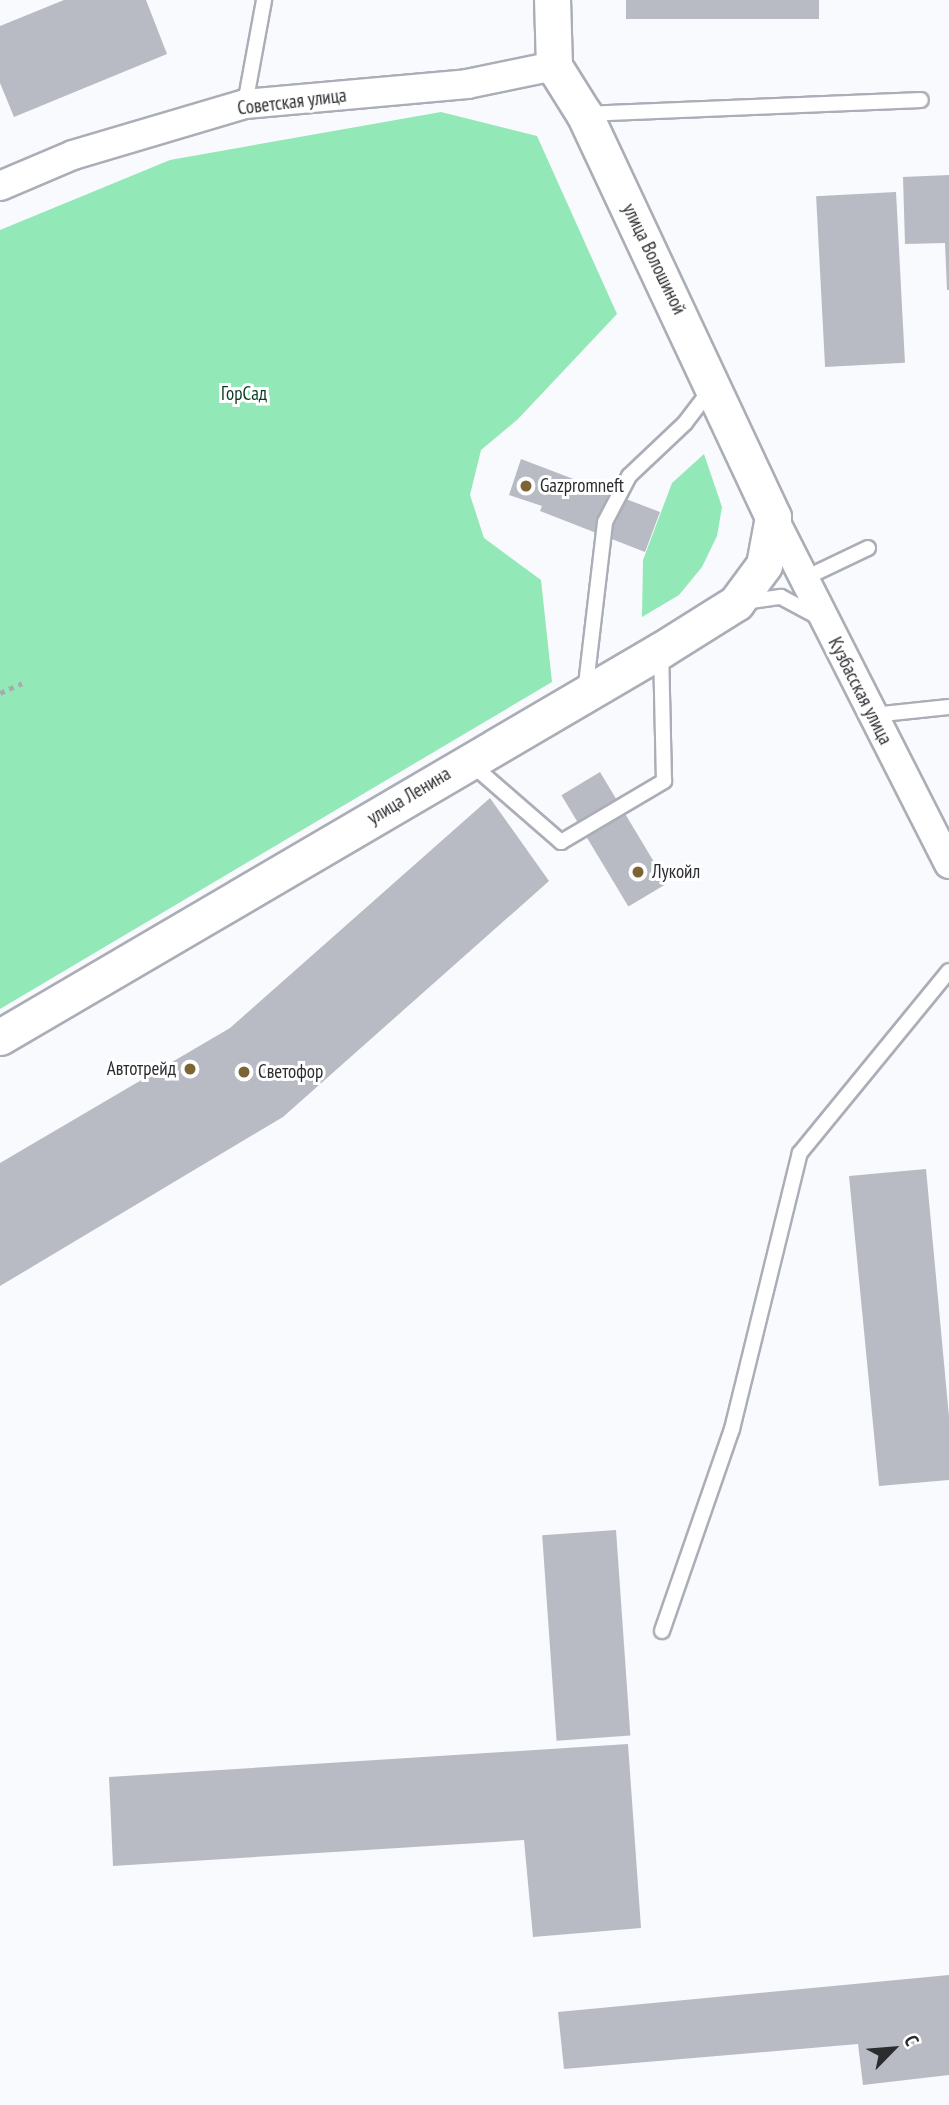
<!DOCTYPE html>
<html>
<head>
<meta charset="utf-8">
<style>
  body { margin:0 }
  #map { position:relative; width:949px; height:2105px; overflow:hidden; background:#f8fafd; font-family:"PT Sans Narrow",sans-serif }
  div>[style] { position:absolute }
  .green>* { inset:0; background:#93e8b8 }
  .building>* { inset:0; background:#b8bbc4; transform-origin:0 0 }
  .path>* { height:4.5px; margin-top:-2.25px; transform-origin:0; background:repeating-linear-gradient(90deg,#a9abae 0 5px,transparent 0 10px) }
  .roads { filter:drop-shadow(2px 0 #abaeb7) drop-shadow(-2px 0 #abaeb7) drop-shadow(0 2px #abaeb7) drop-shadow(0 -2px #abaeb7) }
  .service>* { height:14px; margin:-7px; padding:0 7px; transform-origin:7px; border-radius:7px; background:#fff }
  .minor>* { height:28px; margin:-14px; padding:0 14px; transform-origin:14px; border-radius:14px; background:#fff }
  .tertiary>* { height:35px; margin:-17.5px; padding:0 17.5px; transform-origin:17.5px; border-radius:17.5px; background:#fff }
  .dots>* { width:19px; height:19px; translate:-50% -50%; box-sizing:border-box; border:4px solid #fff; border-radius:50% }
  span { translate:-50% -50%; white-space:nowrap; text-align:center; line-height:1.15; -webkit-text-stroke:6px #fff; paint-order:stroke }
  .street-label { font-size:19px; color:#2a2c2f }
  .park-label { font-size:19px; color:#0b3923 }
  .poi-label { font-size:19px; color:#2a2c2f }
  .left { translate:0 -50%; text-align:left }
  .right { translate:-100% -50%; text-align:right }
  .north { position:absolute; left:858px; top:2014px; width:70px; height:70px; -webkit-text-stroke:5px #fff; paint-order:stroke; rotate:65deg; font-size:19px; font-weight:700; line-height:28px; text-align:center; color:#2a2c2f }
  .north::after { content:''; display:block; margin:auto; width:24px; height:32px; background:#2a2c2f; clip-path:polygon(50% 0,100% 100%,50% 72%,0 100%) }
</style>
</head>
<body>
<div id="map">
  <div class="green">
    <i style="clip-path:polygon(441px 112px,537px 136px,617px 314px,518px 419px,481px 450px,470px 495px,484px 538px,541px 580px,552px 682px,0 1009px,0 230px,170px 160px)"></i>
    <i style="clip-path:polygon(704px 454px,722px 507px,717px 536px,702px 567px,679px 595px,642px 617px,643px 560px,672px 483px)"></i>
  </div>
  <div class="building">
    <i style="clip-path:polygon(64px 0,146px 0,167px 54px,14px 117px,0 83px,0 26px)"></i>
    <i style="left:626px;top:0;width:193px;height:19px"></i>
    <i style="clip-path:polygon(949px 175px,949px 290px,947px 290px,945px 243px,905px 244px,903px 177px)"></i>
    <i style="left:896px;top:192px;width:171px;height:80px;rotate:87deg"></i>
    <i style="clip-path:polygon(521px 459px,660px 512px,645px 552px,540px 511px,542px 506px,509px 495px)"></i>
    <i style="left:600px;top:772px;width:130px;height:45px;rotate:59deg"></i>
    <i style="clip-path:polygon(490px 798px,549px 881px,283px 1117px,0 1286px,0 1163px,230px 1028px)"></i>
    <i style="clip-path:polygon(926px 1169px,949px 1417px,949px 1480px,879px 1486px,849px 1176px)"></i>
    <i style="left:616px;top:1530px;width:206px;height:74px;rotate:86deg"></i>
    <i style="clip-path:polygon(628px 1744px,641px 1928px,533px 1937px,524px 1840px,113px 1866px,109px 1777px)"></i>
    <i style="clip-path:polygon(949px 1975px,949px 2075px,863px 2085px,858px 2044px,564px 2069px,558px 2012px)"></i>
  </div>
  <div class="path">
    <i style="left:0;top:693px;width:24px;rotate:-24deg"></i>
  </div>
  <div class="roads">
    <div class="service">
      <i style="left:245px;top:104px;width:106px;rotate:-79.6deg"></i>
      <i style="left:585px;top:114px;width:336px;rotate:-2.4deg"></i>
      <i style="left:803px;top:579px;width:72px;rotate:-25.5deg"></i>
      <i style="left:744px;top:602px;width:37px;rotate:-8deg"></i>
      <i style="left:781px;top:597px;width:44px;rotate:28.3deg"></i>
      <i style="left:585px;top:693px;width:172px;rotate:-83.3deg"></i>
      <i style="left:605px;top:522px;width:52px;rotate:-62.4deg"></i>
      <i style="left:629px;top:476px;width:77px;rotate:-43.4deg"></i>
      <i style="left:685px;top:423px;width:43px;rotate:-52.6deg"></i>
      <i style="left:873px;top:715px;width:76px;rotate:-6deg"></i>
      <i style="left:469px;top:762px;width:122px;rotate:41deg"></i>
      <i style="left:561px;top:842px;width:120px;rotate:-30.6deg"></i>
      <i style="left:664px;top:781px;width:130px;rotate:-91.3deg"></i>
      <i style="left:662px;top:1631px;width:214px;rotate:-70.9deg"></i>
      <i style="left:732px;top:1429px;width:284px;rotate:-76.2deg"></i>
      <i style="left:800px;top:1153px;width:235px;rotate:-50.7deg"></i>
    </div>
    <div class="minor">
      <i style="left:0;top:186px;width:79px;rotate:-23deg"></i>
      <i style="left:73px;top:155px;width:179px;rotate:-16.5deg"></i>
      <i style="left:245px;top:104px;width:223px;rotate:-5.1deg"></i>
      <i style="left:467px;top:84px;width:89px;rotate:-11.7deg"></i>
      <i style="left:773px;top:517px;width:389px;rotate:63.1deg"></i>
    </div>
    <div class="tertiary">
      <i style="left:0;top:1037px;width:766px;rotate:-30.35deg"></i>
      <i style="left:661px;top:650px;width:89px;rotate:-32.1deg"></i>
      <i style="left:736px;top:603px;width:47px;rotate:-53.6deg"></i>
      <i style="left:764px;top:565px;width:49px;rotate:-79.4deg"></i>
      <i style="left:773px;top:517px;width:445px;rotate:-115.1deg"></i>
      <i style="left:584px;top:114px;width:57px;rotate:-122deg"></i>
      <i style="left:554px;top:66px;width:66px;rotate:-91.7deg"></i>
    </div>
  </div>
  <div class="dots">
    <i style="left:526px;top:486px;background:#7d6435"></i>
    <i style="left:638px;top:872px;background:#7d6435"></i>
    <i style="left:190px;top:1069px;background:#7d6435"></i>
    <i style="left:244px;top:1072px;background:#7d6435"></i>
  </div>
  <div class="street-label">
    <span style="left:292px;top:102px;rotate:-7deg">Советская улица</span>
    <span style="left:654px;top:259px;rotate:64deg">улица Волошиной</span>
    <span style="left:860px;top:691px;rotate:63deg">Кузбасская улица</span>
    <span style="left:409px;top:796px;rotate:-31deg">улица Ленина</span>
  </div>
  <div class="park-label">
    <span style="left:244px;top:394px">ГорСад</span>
  </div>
  <div class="poi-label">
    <span class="left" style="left:540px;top:486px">Gazpromneft</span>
    <span class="left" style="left:652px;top:872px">Лукойл</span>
    <span class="right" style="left:176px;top:1069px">Автотрейд</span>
    <span class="left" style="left:258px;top:1072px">Светофор</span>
  </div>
  <div class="north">С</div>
</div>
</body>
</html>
